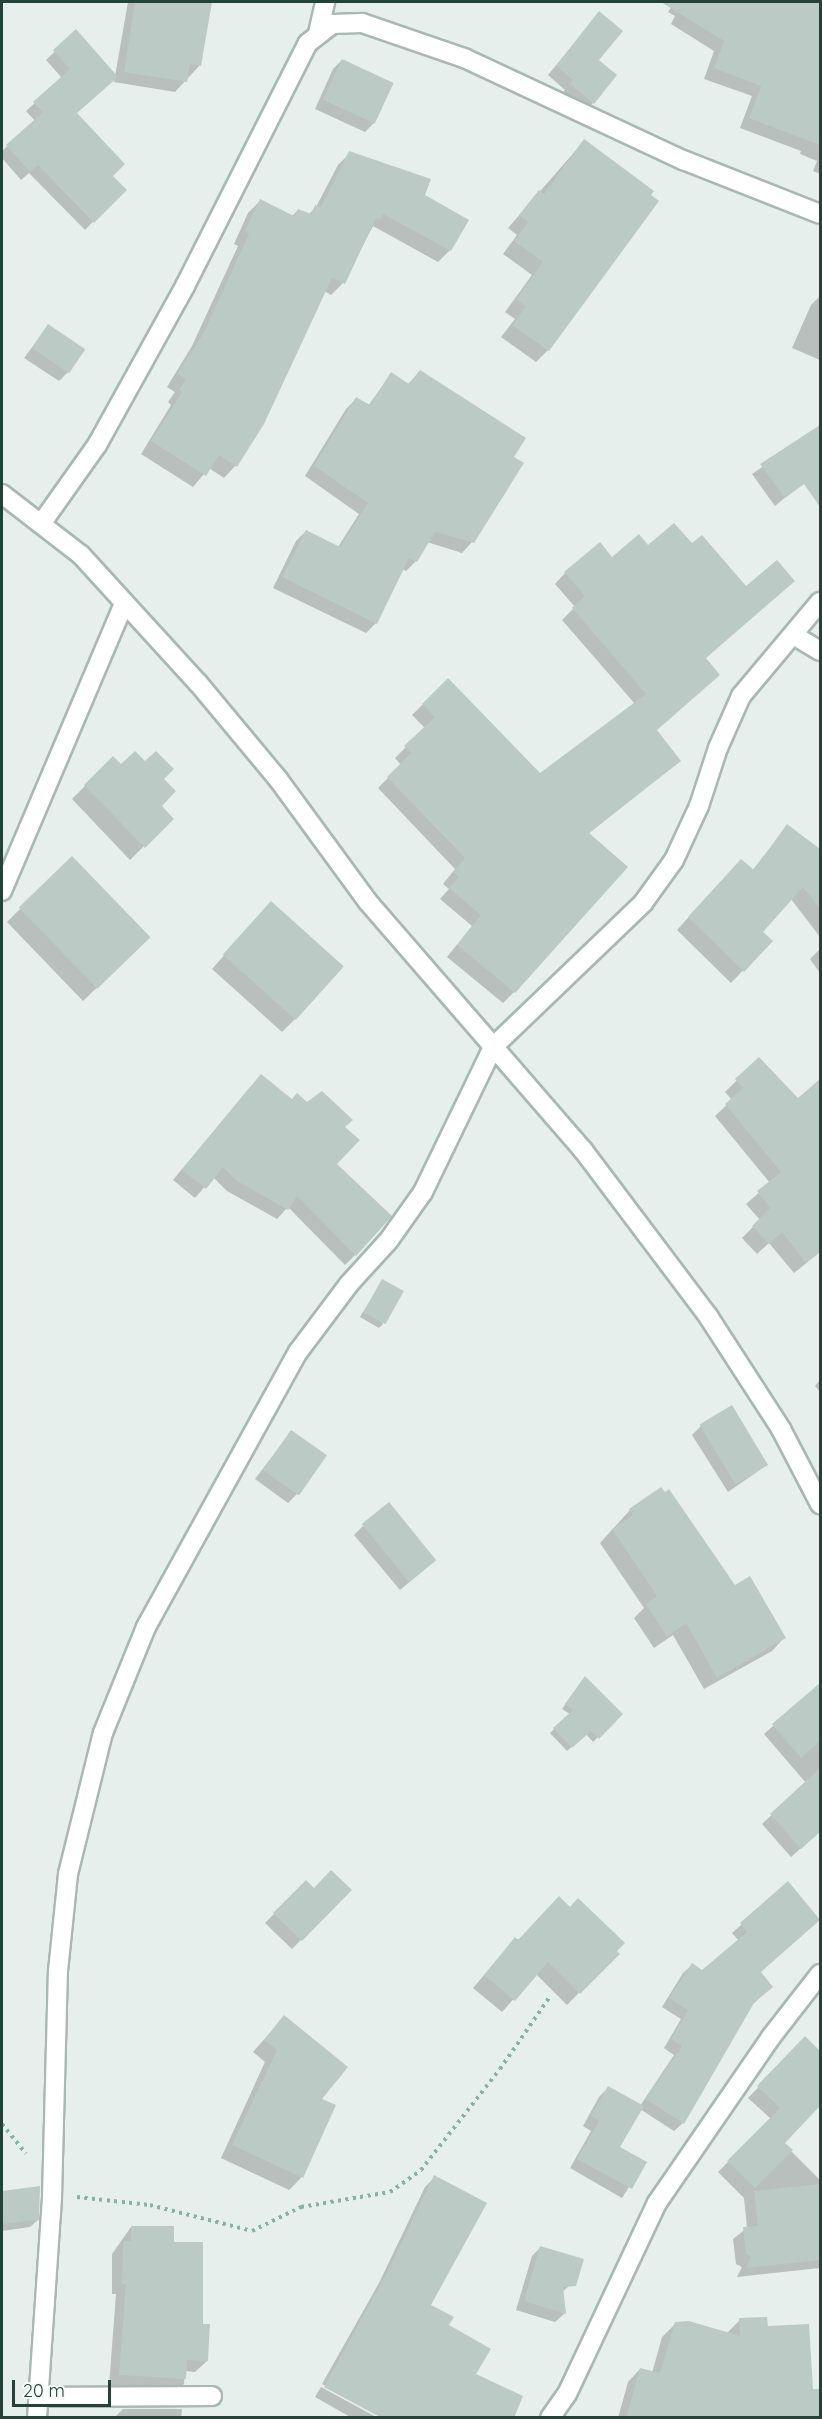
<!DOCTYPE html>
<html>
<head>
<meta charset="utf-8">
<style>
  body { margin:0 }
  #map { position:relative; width:822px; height:2419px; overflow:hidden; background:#e6efeb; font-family:Quicksand,sans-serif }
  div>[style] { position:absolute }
  .shadow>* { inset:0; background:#0003 }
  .building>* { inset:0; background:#bbcac4; transform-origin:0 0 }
  .path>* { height:4px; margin-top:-2px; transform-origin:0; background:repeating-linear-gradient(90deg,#86b3a5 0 3px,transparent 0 7.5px) }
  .roads { filter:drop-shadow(2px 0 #a8b8b2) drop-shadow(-2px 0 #a8b8b2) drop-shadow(0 2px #a8b8b2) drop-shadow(0 -2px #a8b8b2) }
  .street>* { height:18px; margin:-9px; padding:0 9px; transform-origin:9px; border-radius:9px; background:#fff }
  span { translate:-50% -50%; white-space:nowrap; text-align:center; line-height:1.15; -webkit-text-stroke:4.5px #f7fbf9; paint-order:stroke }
  .frame { position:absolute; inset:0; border:3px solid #24423a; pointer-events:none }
  .scale { position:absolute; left:12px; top:2380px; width:99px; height:27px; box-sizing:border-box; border:3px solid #24423a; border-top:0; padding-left:8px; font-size:18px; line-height:21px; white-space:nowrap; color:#24423a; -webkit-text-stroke:4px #f7fbf9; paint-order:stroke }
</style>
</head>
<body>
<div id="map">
  <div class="shadow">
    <i style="clip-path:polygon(128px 2px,210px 2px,200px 65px,175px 92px,114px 82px,115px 77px,75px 113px,111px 176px,124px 190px,85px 230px,29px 173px,21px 180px,2px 158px,2px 151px,35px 121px,26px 111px,62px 78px,46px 60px,76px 31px,115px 76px)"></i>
    <i style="clip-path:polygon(675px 2px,820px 2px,820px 174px,813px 171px,817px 161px,800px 154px,801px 151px,740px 128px,752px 96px,704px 79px,714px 51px,671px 24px,675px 16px,668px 12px)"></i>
    <i style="clip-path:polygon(599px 13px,593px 103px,584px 112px,562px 94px,565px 90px,548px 75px)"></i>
    <i style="clip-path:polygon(342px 60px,374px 123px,365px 132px,315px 109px,333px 69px)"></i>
    <i style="clip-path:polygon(584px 141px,548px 350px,536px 362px,501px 337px,515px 319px,505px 312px,532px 275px,503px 254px,517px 235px,508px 228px)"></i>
    <i style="clip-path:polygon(350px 153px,423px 196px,450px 250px,438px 262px,373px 226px,343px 283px,331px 295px,324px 291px,235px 466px,224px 478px,209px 468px,193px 487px,141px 454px,171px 405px,168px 402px,175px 392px,167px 387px,192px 346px,238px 246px,234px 244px,248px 213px,260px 201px,292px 216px,298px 210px,308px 215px,316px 207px,338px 165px)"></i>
    <i style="clip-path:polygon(820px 296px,820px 295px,820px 360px,792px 348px,811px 305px)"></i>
    <i style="clip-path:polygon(48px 326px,68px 372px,59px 381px,24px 358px)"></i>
    <i style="clip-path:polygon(420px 372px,512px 458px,472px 542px,462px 553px,427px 542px,416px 561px,406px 571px,402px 569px,376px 623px,366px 633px,273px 588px,296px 541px,306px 531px,338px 547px,359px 514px,305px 476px,346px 409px,356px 399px,368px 406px,391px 374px,407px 385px)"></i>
    <i style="clip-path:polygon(811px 433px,820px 446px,820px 469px,775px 506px,752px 474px)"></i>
    <i style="clip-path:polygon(565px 573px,705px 659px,655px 730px,679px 761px,588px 834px,514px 992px,503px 1003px,447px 957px,472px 926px,440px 899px,449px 889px,443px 884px,455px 869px,378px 788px,401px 765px,395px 758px,425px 728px,412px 715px,448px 680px,540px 775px,635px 704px,562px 620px,575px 607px,555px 584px)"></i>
    <i style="clip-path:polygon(113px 758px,121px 766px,162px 779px,160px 806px,172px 818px,130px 860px,72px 799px)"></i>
    <i style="clip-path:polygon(787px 826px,820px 851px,820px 937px,791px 899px,761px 932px,771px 941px,731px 983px,677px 930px,729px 873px,752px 871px)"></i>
    <i style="clip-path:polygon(20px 909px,135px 951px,83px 1001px,7px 922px)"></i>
    <i style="clip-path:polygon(258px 917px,295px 1019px,282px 1032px,212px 969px)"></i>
    <i style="clip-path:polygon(820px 949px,820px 973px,810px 959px)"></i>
    <i style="clip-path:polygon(759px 1059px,797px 1100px,817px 1084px,820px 1089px,820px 1252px,794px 1273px,769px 1243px,757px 1254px,742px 1238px,760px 1220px,746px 1204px,770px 1183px,715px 1116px,732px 1100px,725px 1092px)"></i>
    <i style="clip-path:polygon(251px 1086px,307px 1104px,343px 1127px,334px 1164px,355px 1255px,345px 1265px,288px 1207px,277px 1219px,227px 1191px,213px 1177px,195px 1198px,173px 1180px)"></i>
    <i style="clip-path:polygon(382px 1281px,383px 1324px,379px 1328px,360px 1317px)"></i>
    <i style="clip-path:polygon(820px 1380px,820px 1392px,815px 1386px)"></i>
    <i style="clip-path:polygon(701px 1426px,767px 1465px,728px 1492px,692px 1435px)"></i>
    <i style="clip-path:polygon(291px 1432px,297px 1494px,288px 1503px,255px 1479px)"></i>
    <i style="clip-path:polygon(630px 1510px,735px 1587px,784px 1638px,772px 1651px,704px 1689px,673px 1635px,654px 1648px,634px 1618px,644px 1608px,600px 1543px)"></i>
    <i style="clip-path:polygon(363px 1526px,425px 1569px,400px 1590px,354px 1535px)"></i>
    <i style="clip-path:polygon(581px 1682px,621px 1714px,593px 1742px,586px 1734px,567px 1751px,550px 1733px,570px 1714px,562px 1709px)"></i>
    <i style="clip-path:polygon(820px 1685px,820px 1831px,791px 1857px,762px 1824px,806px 1783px,764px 1734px)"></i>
    <i style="clip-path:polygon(306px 1882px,314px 1890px,350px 1890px,292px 1949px,265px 1923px)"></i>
    <i style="clip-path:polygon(788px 1883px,819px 1919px,759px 1972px,771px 1987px,751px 2006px,683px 2123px,674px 2131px,640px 2109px,618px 2147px,645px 2162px,622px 2198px,570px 2168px,591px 2131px,583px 2126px,599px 2097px,608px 2088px,640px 2106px,674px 2055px,664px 2048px,681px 2019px,662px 2007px,683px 1973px,692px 1965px,702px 1971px,739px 1941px,732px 1933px)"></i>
    <i style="clip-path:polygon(515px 1939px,615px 1952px,617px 1954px,567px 2005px,536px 1974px,502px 2012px,473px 1988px)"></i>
    <i style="clip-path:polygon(284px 2017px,320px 2099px,334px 2106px,301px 2178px,289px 2190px,221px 2158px,265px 2062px,253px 2052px)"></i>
    <i style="clip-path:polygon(805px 2039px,820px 2053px,820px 2104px,783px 2143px,820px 2180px,820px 2268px,737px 2277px,742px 2267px,736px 2264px,733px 2239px,747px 2228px,744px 2198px,718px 2172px,771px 2119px,748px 2098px)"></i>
    <i style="clip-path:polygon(435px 2177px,384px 2418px,322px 2384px,379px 2283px,425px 2187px)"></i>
    <i style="clip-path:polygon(38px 2188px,38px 2220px,30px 2227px,2px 2231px,2px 2192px)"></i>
    <i style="clip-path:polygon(131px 2227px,172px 2243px,201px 2325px,207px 2361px,195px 2372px,185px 2371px,184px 2384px,172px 2396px,112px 2396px,113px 2386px,109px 2386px,116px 2294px,112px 2294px,112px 2254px)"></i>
    <i style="clip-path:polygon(541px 2247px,569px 2286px,562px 2292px,564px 2314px,555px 2322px,516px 2310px,532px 2256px)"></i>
    <i style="clip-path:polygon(740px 2320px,767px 2328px,812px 2391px,820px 2391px,820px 2418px,618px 2418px,628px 2382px,640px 2369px,652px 2373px,662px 2337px,675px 2324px,727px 2333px)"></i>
    <i style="clip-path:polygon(321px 2387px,378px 2418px,352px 2418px,315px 2397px)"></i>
    <i style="clip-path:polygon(123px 2409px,182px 2409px,181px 2418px,114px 2418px)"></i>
  </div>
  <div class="building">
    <i style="clip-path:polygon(135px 2px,212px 2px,201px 66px,190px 64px,187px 82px,124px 72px)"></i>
    <i style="clip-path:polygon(661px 2px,820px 2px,820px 145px,749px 118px,761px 86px,714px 68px,724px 41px)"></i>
    <i style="clip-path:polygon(599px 11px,623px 31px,599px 60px,617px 75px,594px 104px,570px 84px,573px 80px,556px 66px)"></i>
    <i style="clip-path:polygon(76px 29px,118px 77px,77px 113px,125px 164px,113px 176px,127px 190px,94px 223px,38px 165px,30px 172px,6px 145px,43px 112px,33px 102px,70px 69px,53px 50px)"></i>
    <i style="left:342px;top:59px;width:57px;height:45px;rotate:25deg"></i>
    <i style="clip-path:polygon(584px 139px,654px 191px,651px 195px,659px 201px,549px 351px,512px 325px,526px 306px,516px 300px,543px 262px,514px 241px,528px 222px,519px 215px,539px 190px,544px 194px)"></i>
    <i style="clip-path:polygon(349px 151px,431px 179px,425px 195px,469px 220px,451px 251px,383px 214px,381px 220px,376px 218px,345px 284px,332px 278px,264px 424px,237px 467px,219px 455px,206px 476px,151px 441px,182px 392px,179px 390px,186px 379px,177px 374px,204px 332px,249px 234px,245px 231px,260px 199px,294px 216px,298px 209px,311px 214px,315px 205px,321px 207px)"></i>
    <i style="left:48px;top:324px;width:45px;height:29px;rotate:34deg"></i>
    <i style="clip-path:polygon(420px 370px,526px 438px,514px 457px,524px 463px,474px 543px,435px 532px,417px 562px,409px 558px,377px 624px,282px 577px,306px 530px,340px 547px,368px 503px,314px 466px,356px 397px,370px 405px,391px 372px,409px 384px)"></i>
    <i style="clip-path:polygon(820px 425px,820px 507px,804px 484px,785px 498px,760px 464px)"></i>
    <i style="clip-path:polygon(674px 523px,692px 543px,702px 535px,746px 586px,777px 560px,795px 581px,706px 658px,720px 675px,657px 730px,681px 761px,589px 833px,628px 867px,515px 993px,457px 945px,481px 915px,449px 888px,459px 877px,453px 872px,465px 858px,387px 777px,411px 753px,404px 746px,435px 717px,422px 704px,448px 678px,540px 773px,646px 694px,572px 608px,585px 596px,564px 572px,600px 542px,612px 557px,639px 534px,648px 545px)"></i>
    <i style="clip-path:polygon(135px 751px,145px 761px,156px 751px,174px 769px,164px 779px,176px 791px,162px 806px,174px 819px,145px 848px,84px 785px,113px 756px,121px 764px)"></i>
    <i style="clip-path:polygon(787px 824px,820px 849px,820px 909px,803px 887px,763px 932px,773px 941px,744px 972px,688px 917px,741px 859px,754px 870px)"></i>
    <i style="left:72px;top:856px;width:113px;height:74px;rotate:46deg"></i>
    <i style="left:271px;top:901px;width:98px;height:72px;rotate:42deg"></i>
    <i style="clip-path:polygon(759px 1057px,798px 1098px,820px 1079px,820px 1252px,806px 1263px,782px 1232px,769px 1244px,752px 1226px,770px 1208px,757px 1191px,781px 1172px,725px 1104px,743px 1088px,735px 1079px)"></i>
    <i style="clip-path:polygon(261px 1074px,292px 1099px,297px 1093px,307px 1102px,322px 1091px,353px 1120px,345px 1127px,360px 1140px,337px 1164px,392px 1216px,356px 1256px,297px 1196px,288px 1210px,237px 1181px,223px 1167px,206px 1189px,182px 1170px)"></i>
    <i style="left:382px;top:1279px;width:25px;height:38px;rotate:29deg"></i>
    <i style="left:732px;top:1405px;width:70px;height:38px;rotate:59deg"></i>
    <i style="left:291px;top:1430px;width:44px;height:49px;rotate:35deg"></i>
    <i style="clip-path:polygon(661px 1487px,665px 1492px,669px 1489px,735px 1585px,750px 1576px,786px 1638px,717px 1678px,686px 1623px,667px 1637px,646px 1604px,657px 1596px,612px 1529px,633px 1515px,629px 1509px)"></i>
    <i style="left:389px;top:1502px;width:75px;height:35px;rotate:51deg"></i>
    <i style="clip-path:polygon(585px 1676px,623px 1714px,599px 1739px,591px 1731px,572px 1748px,553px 1728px,573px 1710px,565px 1704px)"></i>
    <i style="clip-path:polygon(820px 1683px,820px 1741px,801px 1758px,772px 1724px)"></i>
    <i style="clip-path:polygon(820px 1768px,820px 1832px,801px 1849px,770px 1814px)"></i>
    <i style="clip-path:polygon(331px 1870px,352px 1890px,302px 1941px,273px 1913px,306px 1880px,314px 1888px)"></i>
    <i style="clip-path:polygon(788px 1881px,820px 1920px,761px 1972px,773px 1987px,754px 2003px,684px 2124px,646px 2099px,682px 2046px,671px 2039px,688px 2010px,669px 1998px,692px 1963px,702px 1970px,747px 1932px,740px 1923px)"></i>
    <i style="clip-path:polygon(559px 1896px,570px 1907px,578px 1898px,625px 1943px,617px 1951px,620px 1954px,580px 1994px,548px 1962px,515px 2001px,484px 1975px,515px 1937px,518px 1940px)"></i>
    <i style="clip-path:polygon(284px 2015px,348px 2067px,322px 2099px,336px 2105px,303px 2178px,232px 2145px,277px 2050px,264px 2040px)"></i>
    <i style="clip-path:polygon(805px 2036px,820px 2051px,820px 2106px,785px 2143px,793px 2150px,755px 2188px,727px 2161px,780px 2108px,757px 2086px)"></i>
    <i style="clip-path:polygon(608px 2086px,644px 2106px,620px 2147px,647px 2162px,632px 2189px,577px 2159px,599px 2121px,591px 2116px)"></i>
    <i style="clip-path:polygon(434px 2175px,487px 2203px,431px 2305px,454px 2317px,449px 2325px,491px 2349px,476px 2374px,523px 2396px,514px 2418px,382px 2418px,324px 2387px,388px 2271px)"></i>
    <i style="clip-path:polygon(820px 2184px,820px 2260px,746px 2268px,751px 2257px,746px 2254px,743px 2227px,758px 2226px,754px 2191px)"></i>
    <i style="clip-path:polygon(40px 2186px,39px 2220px,2px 2224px,2px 2191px)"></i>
    <i style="clip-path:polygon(131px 2226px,174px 2226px,174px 2242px,203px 2242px,203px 2324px,210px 2324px,208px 2361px,187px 2360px,186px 2379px,119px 2375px,126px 2284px,122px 2284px,123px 2241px,131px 2241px)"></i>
    <i style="clip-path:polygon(540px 2246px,584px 2259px,576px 2286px,563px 2287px,566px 2314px,524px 2301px)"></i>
    <i style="clip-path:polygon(767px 2317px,768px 2326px,809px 2324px,813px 2389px,820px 2389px,820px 2418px,626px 2418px,640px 2368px,660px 2373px,675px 2322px,689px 2321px,740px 2336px,739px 2318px)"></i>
  </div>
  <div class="path">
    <i style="left:2px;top:2124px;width:38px;rotate:51deg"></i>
    <i style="left:77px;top:2197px;width:73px;rotate:6.3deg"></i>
    <i style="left:150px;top:2205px;width:105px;rotate:14.3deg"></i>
    <i style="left:252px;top:2231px;width:55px;rotate:-26.1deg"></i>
    <i style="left:301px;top:2207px;width:90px;rotate:-9.6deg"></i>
    <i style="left:390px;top:2192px;width:38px;rotate:-35deg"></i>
    <i style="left:421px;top:2170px;width:128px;rotate:-52deg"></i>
    <i style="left:500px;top:2069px;width:86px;rotate:-55.4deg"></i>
  </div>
  <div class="roads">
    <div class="street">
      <i style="left:318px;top:33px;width:32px;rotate:-77deg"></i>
      <i style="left:2px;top:494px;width:100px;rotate:37.7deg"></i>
      <i style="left:81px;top:555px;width:173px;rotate:47.6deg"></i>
      <i style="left:198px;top:683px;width:125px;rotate:50.2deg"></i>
      <i style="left:278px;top:779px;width:152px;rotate:53.8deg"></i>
      <i style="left:368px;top:902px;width:328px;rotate:49.1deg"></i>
      <i style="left:583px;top:1150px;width:208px;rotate:53deg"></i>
      <i style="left:708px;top:1316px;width:135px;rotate:57.1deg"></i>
      <i style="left:781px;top:1429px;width:85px;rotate:62.5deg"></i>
      <i style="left:41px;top:524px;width:97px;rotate:-54.7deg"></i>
      <i style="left:97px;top:445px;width:182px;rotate:-61deg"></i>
      <i style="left:185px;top:286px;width:272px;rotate:-63.2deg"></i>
      <i style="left:308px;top:43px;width:31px;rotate:-38deg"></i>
      <i style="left:332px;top:24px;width:30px;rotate:-2deg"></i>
      <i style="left:362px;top:23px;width:108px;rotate:18.9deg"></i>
      <i style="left:464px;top:58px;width:242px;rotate:25deg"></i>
      <i style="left:683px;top:160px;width:147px;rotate:21.5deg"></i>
      <i style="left:795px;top:636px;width:29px;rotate:31deg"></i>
      <i style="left:2px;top:891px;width:312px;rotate:-67deg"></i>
      <i style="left:39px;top:2397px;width:173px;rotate:-0.3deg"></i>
      <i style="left:37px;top:2418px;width:222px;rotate:-86.1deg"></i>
      <i style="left:52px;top:2197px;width:226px;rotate:-88.5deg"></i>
      <i style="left:58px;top:1971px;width:98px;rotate:-84.1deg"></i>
      <i style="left:68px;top:1874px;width:145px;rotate:-76.1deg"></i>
      <i style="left:103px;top:1733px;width:114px;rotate:-67.9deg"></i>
      <i style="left:146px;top:1627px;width:314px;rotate:-61.1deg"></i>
      <i style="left:298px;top:1352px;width:85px;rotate:-53.1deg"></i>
      <i style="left:349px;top:1284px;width:59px;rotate:-47.7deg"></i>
      <i style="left:389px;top:1240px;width:59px;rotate:-54.7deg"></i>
      <i style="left:423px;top:1192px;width:161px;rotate:-64.2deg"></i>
      <i style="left:493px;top:1047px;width:208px;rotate:-43.8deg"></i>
      <i style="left:643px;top:903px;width:53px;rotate:-54.2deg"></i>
      <i style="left:674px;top:860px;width:60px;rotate:-65.2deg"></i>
      <i style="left:699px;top:806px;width:61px;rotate:-71.9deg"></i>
      <i style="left:718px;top:748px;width:57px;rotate:-66.1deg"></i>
      <i style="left:741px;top:696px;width:123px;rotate:-50deg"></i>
      <i style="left:550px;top:2418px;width:29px;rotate:-55deg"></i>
      <i style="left:567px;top:2394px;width:211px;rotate:-64.8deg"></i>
      <i style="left:657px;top:2203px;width:201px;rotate:-55.5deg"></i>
      <i style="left:771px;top:2037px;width:80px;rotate:-52.1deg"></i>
    </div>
  </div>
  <div class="frame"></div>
  <div class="scale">20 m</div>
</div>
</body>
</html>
